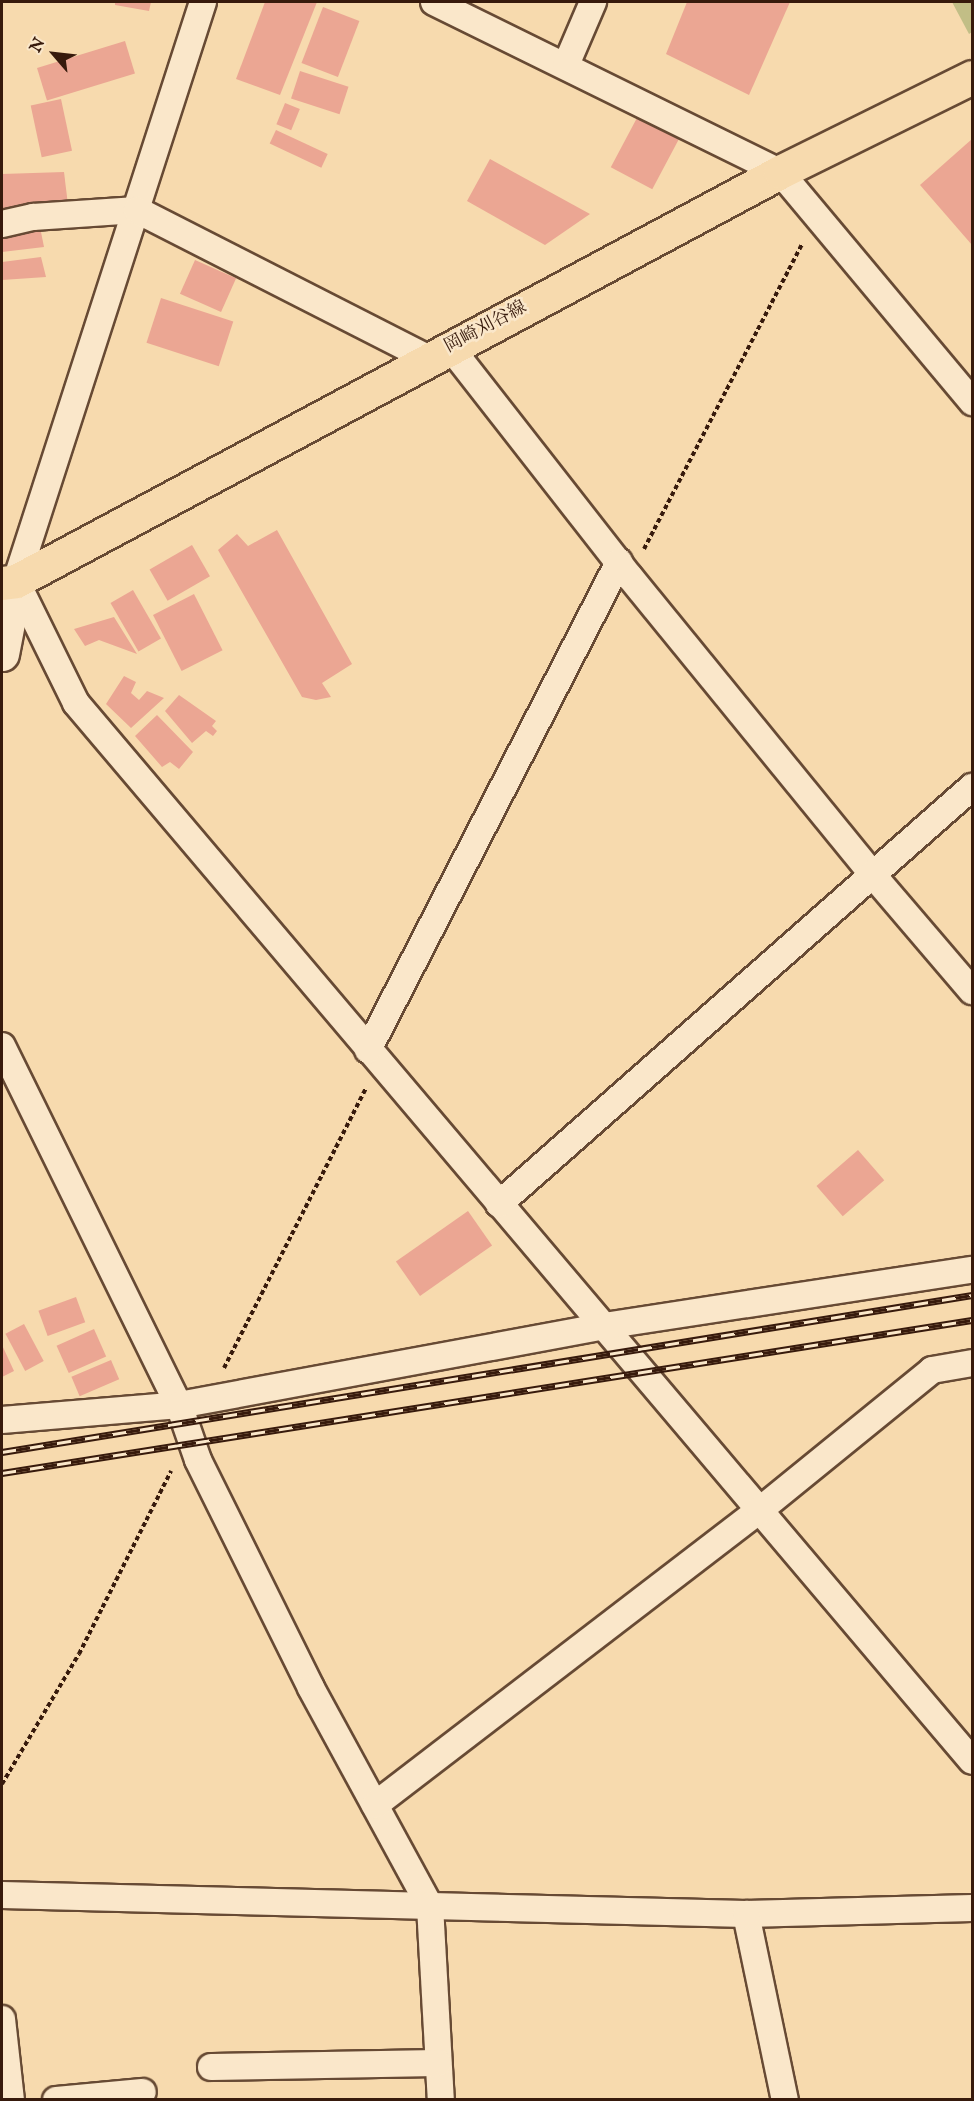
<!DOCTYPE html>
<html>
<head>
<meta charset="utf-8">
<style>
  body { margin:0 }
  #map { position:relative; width:974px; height:2101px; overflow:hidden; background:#f7daae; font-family:"IM FELL English","Noto Serif JP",serif }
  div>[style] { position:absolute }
  .green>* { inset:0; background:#c2be86 }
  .building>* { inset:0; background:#eba693; transform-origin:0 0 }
  .path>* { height:4px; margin-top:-2px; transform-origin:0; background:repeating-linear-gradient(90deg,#371a0c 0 4.5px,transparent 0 7.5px) }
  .roads { filter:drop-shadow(2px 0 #674a34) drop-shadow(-2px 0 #674a34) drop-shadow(0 2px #674a34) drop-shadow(0 -2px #674a34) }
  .minor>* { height:26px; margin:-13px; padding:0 13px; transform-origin:13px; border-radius:13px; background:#fae7ca }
  .secondary>* { height:33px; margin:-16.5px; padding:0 16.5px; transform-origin:16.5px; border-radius:16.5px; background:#fae7ca }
  .primary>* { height:33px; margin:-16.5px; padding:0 16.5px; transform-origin:16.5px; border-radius:16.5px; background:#f7daae }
  .rail>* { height:7px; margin-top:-3.5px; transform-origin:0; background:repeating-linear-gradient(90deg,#fae7ca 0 14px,#371a0c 0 28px); box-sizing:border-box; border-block:2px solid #371a0c }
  span { translate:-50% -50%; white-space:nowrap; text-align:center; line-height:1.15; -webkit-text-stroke:5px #fae7ca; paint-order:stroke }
  .street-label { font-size:18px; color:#371a0c }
  .frame { position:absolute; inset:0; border:3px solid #371a0c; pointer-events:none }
  .north { position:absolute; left:24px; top:24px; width:60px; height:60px; -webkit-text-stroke:4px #fae7ca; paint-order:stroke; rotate:298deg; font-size:16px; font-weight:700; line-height:24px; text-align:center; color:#371a0c }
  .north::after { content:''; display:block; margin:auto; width:21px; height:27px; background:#371a0c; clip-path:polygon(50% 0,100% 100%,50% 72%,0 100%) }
</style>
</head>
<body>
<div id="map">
  <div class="green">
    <i style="clip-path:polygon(952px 2px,972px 2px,972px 32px,969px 34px)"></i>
  </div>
  <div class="building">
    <i style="clip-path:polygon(115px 2px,151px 2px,149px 11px,115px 5px)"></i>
    <i style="clip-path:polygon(265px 2px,317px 2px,280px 95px,236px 79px)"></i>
    <i style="clip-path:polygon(687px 2px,790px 2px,749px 95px,666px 54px)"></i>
    <i style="left:323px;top:7px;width:39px;height:60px;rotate:21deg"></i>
    <i style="left:125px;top:41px;width:34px;height:92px;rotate:73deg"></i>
    <i style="left:300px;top:71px;width:51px;height:29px;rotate:18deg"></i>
    <i style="left:61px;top:99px;width:53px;height:31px;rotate:78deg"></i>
    <i style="left:285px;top:103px;width:16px;height:23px;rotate:22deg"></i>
    <i style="left:638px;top:116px;width:47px;height:58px;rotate:28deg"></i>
    <i style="left:276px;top:130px;width:57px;height:15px;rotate:25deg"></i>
    <i style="clip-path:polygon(972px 139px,972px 245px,920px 185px)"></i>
    <i style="clip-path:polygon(490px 159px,590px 214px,545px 245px,467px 201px)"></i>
    <i style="clip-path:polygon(64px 172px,68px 205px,2px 211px,2px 174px)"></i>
    <i style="clip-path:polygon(40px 227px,44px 247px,2px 252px,2px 230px)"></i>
    <i style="clip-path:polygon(41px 257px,46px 277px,2px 280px,2px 262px)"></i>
    <i style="left:195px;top:260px;width:45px;height:37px;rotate:24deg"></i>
    <i style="left:161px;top:298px;width:76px;height:47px;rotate:18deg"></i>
    <i style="clip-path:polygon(277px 530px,352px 664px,322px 683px,331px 697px,316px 700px,302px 697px,218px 550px,237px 534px,248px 546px)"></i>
    <i style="left:192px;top:545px;width:36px;height:49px;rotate:60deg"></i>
    <i style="left:133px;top:590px;width:56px;height:26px;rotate:60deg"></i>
    <i style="left:194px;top:594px;width:63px;height:46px;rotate:63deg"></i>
    <i style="clip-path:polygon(114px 617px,137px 654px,99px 640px,85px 646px,74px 629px)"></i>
    <i style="clip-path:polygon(124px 676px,136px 682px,131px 693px,139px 700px,147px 691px,164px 698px,131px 728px,106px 704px)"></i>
    <i style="clip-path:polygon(179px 695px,216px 721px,212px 726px,217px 731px,213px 736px,206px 731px,192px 743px,165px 711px)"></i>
    <i style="clip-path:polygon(157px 715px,193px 752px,179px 769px,170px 762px,162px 767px,135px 736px)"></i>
    <i style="left:858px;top:1150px;width:40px;height:55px;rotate:49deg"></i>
    <i style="left:468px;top:1211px;width:42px;height:88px;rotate:55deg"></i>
    <i style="left:76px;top:1297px;width:27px;height:40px;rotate:70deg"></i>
    <i style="left:24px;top:1324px;width:42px;height:21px;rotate:62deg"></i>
    <i style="left:94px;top:1329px;width:30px;height:41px;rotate:66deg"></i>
    <i style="clip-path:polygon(2px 1345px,14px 1371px,2px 1377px)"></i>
    <i style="left:111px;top:1360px;width:21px;height:43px;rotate:67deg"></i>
  </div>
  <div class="path">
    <i style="left:644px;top:549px;width:343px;rotate:-62.6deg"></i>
    <i style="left:224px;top:1368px;width:314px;rotate:-63.1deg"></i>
    <i style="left:2px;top:1784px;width:151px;rotate:-59.4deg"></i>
    <i style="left:79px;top:1654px;width:205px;rotate:-63.3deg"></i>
  </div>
  <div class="roads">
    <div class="minor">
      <i style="left:203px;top:2px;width:608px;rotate:107.9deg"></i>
      <i style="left:16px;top:581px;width:136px;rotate:63.8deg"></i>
      <i style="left:76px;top:703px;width:1386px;rotate:49.74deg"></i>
      <i style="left:434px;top:2px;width:386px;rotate:26.2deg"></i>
      <i style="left:780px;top:172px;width:300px;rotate:50.1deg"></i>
      <i style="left:566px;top:65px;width:69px;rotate:-66.8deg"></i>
      <i style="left:2px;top:224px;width:32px;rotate:-13deg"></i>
      <i style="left:33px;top:217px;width:104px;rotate:-3.9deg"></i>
      <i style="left:137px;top:210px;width:328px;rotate:27deg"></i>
      <i style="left:450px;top:347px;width:292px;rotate:52deg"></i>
      <i style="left:630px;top:577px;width:383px;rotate:50.8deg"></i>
      <i style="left:872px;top:874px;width:154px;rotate:49.5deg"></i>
      <i style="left:2px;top:1046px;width:400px;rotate:63.8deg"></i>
      <i style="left:179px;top:1405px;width:58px;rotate:70.9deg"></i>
      <i style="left:198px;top:1460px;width:254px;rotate:63.6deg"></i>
      <i style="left:311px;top:1688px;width:248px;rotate:61.4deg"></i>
      <i style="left:430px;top:1906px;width:194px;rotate:86.8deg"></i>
      <i style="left:368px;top:1050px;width:549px;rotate:-62.78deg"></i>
      <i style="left:499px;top:1204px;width:631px;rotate:-41.4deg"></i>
      <i style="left:2px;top:1420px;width:178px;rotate:-4.8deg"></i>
      <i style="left:179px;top:1405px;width:432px;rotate:-10.5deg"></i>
      <i style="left:604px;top:1326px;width:372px;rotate:-8.7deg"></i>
      <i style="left:375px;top:1805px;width:485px;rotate:-37.5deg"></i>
      <i style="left:760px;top:1510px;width:222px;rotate:-39.1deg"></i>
      <i style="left:932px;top:1370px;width:41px;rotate:-9.9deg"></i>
      <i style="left:2px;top:1895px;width:744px;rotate:1.46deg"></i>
      <i style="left:746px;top:1914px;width:226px;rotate:-1.5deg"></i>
      <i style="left:746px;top:1914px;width:190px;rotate:78.2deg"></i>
      <i style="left:2px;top:2019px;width:81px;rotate:83.7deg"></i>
      <i style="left:211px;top:2067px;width:227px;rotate:-1deg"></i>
      <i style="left:56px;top:2100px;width:87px;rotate:-5.3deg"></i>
    </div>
    <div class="secondary">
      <i style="left:2px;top:654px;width:74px;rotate:-79.1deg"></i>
    </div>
    <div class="primary">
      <i style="left:2px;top:583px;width:14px;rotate:-8deg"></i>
      <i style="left:16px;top:581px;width:867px;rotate:-28.16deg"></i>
      <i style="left:780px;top:172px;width:214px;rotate:-26.3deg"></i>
    </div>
  </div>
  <div class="rail">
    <i style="left:2px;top:1452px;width:983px;rotate:-9.19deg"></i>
    <i style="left:2px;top:1473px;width:982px;rotate:-8.96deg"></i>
  </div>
  <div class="street-label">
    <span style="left:486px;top:328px;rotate:-28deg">岡崎刈谷線</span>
  </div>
  <div class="frame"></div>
  <div class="north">N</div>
</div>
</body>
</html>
